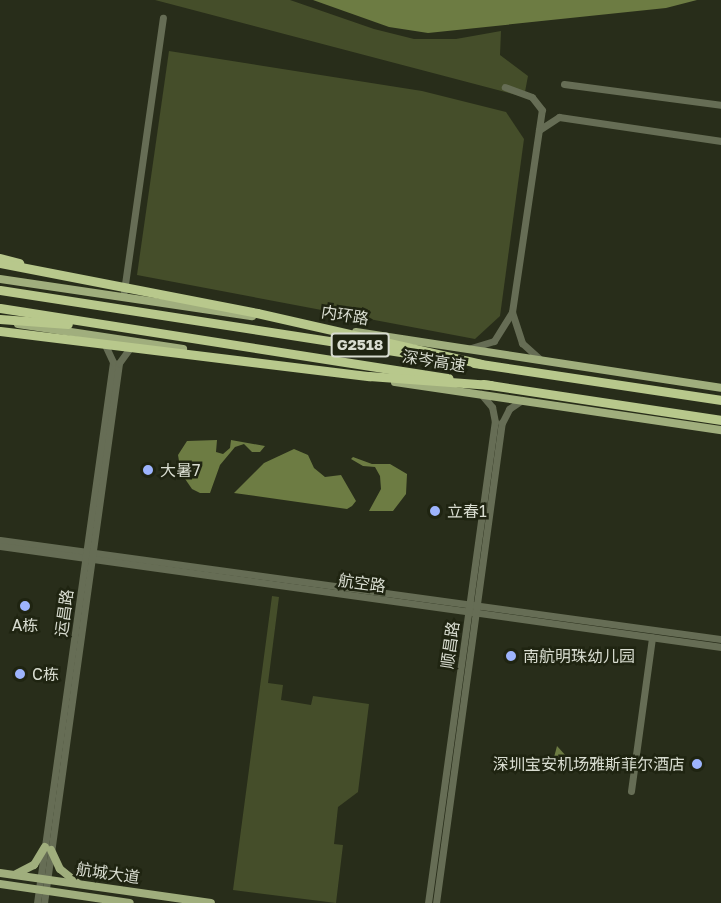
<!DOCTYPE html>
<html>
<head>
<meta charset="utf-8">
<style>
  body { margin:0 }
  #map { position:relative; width:721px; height:903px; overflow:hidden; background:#282d1a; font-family:"Golos Text","Noto Sans SC",sans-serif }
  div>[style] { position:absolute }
  .green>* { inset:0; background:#454e2a }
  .water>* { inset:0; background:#6d7c43 }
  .minor>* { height:7px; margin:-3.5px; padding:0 3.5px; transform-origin:3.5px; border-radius:3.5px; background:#666d55 }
  .major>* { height:8px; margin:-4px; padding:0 4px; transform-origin:4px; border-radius:4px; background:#a0ae7d }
  .highway>* { height:9px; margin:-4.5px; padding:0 4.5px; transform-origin:4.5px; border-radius:4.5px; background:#b8c88c }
  .highway-bridge>* { height:9px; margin:-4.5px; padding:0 4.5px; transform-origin:4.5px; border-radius:4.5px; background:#b8c88c }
  .dots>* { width:16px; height:16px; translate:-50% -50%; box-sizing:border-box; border:3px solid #1f2411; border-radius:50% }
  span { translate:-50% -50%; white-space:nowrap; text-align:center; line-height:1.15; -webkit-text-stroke:5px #1f2411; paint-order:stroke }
  .shield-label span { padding:2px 4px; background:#1f2411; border:2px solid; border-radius:4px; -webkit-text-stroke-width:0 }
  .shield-label { font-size:15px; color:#d8dcd0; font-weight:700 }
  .street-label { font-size:16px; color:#d8dcd0 }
  .poi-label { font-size:16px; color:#d8dcd0 }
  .left { translate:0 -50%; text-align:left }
  .right { translate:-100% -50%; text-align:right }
</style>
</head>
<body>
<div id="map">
  <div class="green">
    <i style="clip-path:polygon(155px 0,290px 0,374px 29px,414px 39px,456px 39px,501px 31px,500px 55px,528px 76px,524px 97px)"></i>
    <i style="clip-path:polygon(169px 51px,422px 91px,506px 112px,524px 139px,500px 316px,475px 339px,137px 275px)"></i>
    <i style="clip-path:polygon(272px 596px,279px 597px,268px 683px,283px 685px,281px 700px,311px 705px,313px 696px,369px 704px,358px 792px,338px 807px,334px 844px,343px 845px,336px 903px,233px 890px)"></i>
  </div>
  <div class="water">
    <i style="clip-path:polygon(313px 0,697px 0,666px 8px,428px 33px,389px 27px)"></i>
    <i style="clip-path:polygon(217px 440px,216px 452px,223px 454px,230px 448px,231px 440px,265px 446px,260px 452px,252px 452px,244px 444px,235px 447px,220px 465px,210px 493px,200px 493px,192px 489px,181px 473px,178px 455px,187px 441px)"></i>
    <i style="clip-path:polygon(294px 449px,308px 455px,314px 468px,325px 477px,341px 475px,356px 501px,352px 506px,347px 509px,234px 493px,264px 463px)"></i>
    <i style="clip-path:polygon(353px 457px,372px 464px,390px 464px,407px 474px,406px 494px,393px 511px,369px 511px,381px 489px,380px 476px,375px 467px,363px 466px,351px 459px)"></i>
    <i style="clip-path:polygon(557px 746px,567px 757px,562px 770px,552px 765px)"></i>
  </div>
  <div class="minor">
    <i style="left:564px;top:84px;width:158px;rotate:7.6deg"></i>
    <i style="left:539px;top:130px;width:24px;rotate:-33deg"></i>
    <i style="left:559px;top:117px;width:164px;rotate:8.4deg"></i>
    <i style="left:124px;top:291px;width:276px;rotate:-81.9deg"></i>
    <i style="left:512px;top:312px;width:33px;rotate:72deg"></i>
    <i style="left:522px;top:343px;width:24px;rotate:42deg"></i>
    <i style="left:471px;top:348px;width:24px;rotate:-17deg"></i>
    <i style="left:494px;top:341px;width:34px;rotate:-58deg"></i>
    <i style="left:512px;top:312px;width:204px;rotate:-81.6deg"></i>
    <i style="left:542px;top:110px;width:16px;rotate:-128deg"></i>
    <i style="left:532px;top:97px;width:29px;rotate:-160deg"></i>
    <i style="left:0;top:540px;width:728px;rotate:7.82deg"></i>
    <i style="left:0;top:546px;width:728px;rotate:7.97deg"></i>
    <i style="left:631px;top:791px;width:155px;rotate:-82.2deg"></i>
    <i style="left:37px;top:903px;width:546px;rotate:-82deg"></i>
    <i style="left:113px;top:362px;width:21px;rotate:-115deg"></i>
    <i style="left:44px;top:903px;width:545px;rotate:-82.09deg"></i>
    <i style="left:119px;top:363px;width:22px;rotate:-54deg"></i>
    <i style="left:428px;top:903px;width:486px;rotate:-82.1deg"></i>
    <i style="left:495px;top:422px;width:15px;rotate:-101deg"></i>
    <i style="left:492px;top:407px;width:17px;rotate:-130deg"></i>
    <i style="left:436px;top:903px;width:485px;rotate:-82.2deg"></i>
    <i style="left:502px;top:423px;width:16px;rotate:-63deg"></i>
    <i style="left:509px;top:409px;width:16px;rotate:-35deg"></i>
  </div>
  <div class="major">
    <i style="left:0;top:279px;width:255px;rotate:8.4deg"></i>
    <i style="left:18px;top:324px;width:167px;rotate:8.6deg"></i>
    <i style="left:356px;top:332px;width:369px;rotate:8.7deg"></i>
    <i style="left:395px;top:382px;width:330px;rotate:8.4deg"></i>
    <i style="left:51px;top:850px;width:21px;rotate:65deg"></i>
    <i style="left:60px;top:869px;width:22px;rotate:39deg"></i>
    <i style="left:0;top:873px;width:213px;rotate:8.1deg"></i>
    <i style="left:16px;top:874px;width:20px;rotate:-27deg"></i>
    <i style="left:34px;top:865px;width:21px;rotate:-59deg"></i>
    <i style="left:0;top:884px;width:131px;rotate:8.3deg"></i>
  </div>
  <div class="highway">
    <i style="left:0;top:258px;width:20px;rotate:15deg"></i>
    <i style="left:0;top:290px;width:433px;rotate:8.8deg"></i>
    <i style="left:0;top:308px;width:454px;rotate:8.9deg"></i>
    <i style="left:0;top:319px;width:68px;rotate:4.2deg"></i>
    <i style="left:474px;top:363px;width:250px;rotate:8.5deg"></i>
    <i style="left:483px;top:384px;width:241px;rotate:8.6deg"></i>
  </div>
  <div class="highway-bridge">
    <i style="left:0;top:263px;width:262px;rotate:11deg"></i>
    <i style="left:257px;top:313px;width:230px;rotate:12.8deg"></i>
    <i style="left:0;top:331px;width:372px;rotate:7deg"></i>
    <i style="left:369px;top:376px;width:122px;rotate:4.2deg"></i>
  </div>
  <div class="dots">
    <i style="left:148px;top:470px;background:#9db4fd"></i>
    <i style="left:435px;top:511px;background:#9db4fd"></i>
    <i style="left:25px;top:606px;background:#9db4fd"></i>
    <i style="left:511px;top:656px;background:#9db4fd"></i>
    <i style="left:20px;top:674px;background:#9db4fd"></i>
    <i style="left:697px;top:764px;background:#9db4fd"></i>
  </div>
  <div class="shield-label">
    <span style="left:360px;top:345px">G2518</span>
  </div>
  <div class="street-label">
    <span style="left:345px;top:315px;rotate:9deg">内环路</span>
    <span style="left:434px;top:361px;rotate:9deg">深岑高速</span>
    <span style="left:362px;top:583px;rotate:8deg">航空路</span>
    <span style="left:64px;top:613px;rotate:-82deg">运昌路</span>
    <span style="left:450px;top:645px;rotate:-82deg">顺昌路</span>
    <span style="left:108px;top:873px;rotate:8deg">航城大道</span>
  </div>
  <div class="poi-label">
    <span class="left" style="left:160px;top:470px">大暑7</span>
    <span class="left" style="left:447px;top:511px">立春1</span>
    <span style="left:25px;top:625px">A栋</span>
    <span class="left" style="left:523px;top:656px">南航明珠幼儿园</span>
    <span class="left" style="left:32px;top:674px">C栋</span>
    <span class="right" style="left:685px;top:764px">深圳宝安机场雅斯菲尔酒店</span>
  </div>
</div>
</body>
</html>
